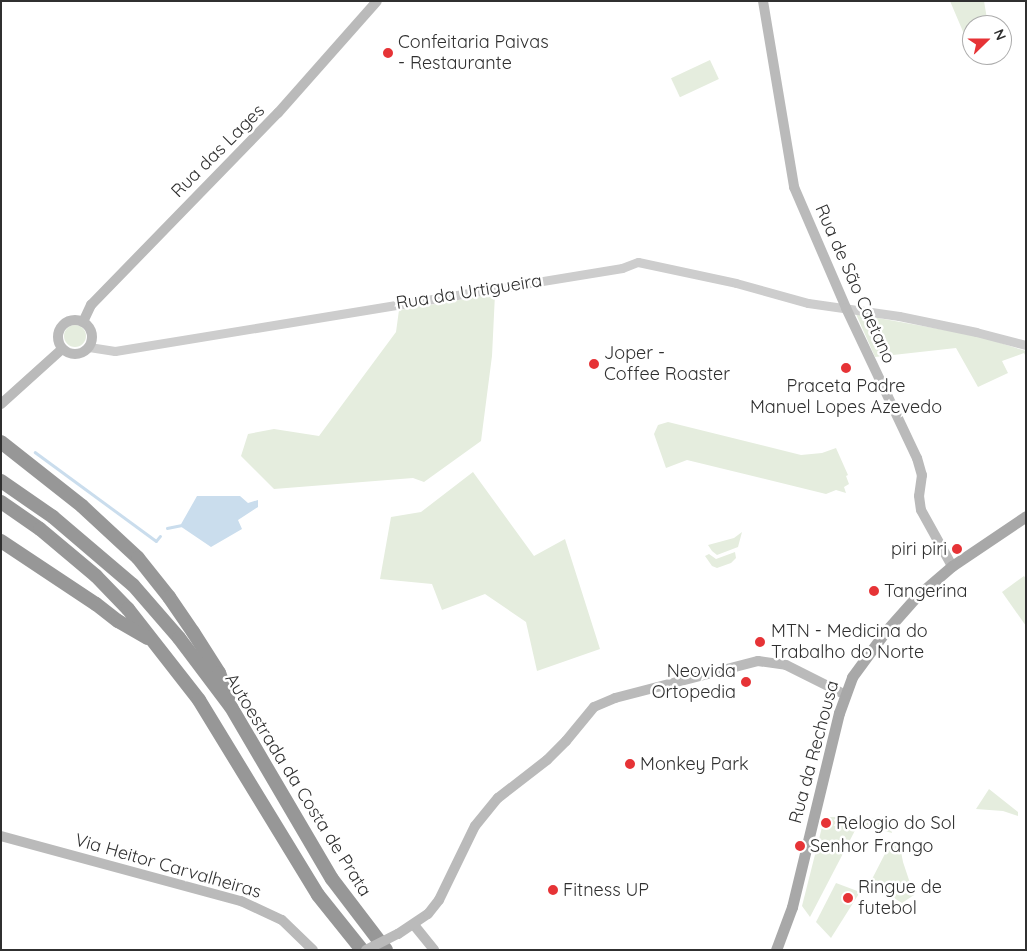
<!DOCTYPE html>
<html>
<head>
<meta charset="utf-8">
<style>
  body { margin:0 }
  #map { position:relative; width:1027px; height:951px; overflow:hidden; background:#fff; font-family:Quicksand,sans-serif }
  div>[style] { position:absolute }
  .green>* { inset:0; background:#e5edde; transform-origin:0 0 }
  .round { border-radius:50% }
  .water>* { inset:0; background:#cadded }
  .stream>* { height:2.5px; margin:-1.25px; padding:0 1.25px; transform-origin:1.25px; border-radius:1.25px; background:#cadded }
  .tertiary>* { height:9px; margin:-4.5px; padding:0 4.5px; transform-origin:4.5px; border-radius:4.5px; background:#cdcdcd }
  .secondary>* { height:10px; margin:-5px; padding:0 5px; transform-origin:5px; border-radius:5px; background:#bababa }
  .secondary>.ring { margin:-5px; padding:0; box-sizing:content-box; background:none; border:10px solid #bababa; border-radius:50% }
  .primary>* { height:11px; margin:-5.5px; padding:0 5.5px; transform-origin:5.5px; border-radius:5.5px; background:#a8a8a8 }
  .motorway>* { height:14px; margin:-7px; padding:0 7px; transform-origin:7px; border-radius:7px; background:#979797 }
  .secondary-bridge>* { height:10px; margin:-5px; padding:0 5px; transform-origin:5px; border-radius:5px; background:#bababa }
  .dots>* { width:14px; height:14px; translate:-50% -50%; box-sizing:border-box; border:2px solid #fff; border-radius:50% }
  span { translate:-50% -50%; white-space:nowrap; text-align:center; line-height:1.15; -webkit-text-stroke:5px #fff; paint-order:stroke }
  .poi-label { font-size:18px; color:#303030 }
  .left { translate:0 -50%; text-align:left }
  .right { translate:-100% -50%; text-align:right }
  .street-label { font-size:18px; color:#303030 }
  .frame { position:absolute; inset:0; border:2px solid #303030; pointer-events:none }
  .north { position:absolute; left:962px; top:15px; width:50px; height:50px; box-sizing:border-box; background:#fff; border:1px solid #acacac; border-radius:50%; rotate:68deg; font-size:14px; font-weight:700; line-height:20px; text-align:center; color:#303030 }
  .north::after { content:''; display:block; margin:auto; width:18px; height:22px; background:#e63336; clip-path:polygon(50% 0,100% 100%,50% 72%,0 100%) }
</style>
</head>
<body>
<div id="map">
  <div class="green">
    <i style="clip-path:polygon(950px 1px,984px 1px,988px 25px,972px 25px,972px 40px,967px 41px)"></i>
    <i style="left:710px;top:60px;width:21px;height:43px;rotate:65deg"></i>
    <i style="clip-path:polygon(495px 294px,492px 356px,481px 441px,424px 482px,413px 478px,274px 489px,241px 456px,248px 434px,274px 429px,319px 436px,396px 332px,399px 310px)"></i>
    <i style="clip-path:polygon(856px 314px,978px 336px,1026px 351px,1026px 357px,1024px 353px,1002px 361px,1008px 373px,978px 387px,956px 348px,875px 357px)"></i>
    <i class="round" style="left:64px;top:325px;width:22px;height:22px"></i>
    <i style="clip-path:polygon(668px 422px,801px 455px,822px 453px,836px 448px,848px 475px,846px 476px,849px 484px,844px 487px,846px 493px,836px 490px,826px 494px,687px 460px,666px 468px,654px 434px,658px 425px)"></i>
    <i style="clip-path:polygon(473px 472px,534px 556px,565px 539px,600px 649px,537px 671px,526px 622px,485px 594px,442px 610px,432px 584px,380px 579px,391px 517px,421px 512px)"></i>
    <i style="clip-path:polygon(742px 532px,738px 547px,717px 555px,712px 551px,708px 545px,734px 538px)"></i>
    <i style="clip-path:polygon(735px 552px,736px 558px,731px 563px,717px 568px,712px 566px,705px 556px,709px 554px,716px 559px)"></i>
    <i style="clip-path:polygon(1024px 576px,1026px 579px,1026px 626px,1002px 592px)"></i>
    <i style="clip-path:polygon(989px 789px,1018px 812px,1018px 816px,1003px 811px,976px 809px)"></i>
    <i style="clip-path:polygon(829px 817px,862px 817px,810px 917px,802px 906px,822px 827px,825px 819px)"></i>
    <i style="clip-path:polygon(864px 818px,889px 820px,892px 833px,860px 824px)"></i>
    <i style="clip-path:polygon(899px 841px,903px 862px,914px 895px,902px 903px,870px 883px,891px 842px)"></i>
    <i style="clip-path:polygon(836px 883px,860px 892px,831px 938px,816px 922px)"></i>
  </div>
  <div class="water">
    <i style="clip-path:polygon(197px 496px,240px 496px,248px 503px,258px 500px,258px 507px,238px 520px,242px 529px,211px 547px,180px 526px)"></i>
  </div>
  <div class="stream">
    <i style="left:35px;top:452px;width:150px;rotate:36.3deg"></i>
    <i style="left:156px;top:541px;width:6px;rotate:-51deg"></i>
    <i style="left:167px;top:528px;width:16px;rotate:-11deg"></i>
  </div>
  <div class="tertiary">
    <i style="left:89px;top:347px;width:26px;rotate:9deg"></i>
    <i style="left:115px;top:351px;width:514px;rotate:-9.3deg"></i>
    <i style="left:622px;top:268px;width:17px;rotate:-21deg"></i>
    <i style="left:638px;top:262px;width:100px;rotate:12.1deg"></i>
    <i style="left:736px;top:283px;width:75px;rotate:15.5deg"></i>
    <i style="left:808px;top:303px;width:92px;rotate:8.1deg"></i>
    <i style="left:899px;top:316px;width:79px;rotate:11.7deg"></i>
    <i style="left:976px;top:332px;width:52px;rotate:14.6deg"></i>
  </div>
  <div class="secondary">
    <i style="left:763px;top:1px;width:189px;rotate:80.5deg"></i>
    <i style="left:794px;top:187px;width:132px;rotate:66.7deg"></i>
    <i style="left:846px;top:308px;width:166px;rotate:64.7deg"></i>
    <i style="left:917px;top:458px;width:18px;rotate:74deg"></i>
    <i style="left:922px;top:475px;width:21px;rotate:98deg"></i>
    <i style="left:919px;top:496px;width:14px;rotate:82deg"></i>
    <i style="left:921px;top:510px;width:64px;rotate:61deg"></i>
    <i class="ring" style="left:58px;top:320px;width:24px;height:24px"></i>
    <i style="left:83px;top:322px;width:19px;rotate:-65deg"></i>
    <i style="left:91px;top:305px;width:268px;rotate:-45.8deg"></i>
    <i style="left:278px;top:113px;width:149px;rotate:-48.5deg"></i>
    <i style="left:1px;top:404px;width:82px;rotate:-42deg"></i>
    <i style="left:1px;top:836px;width:249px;rotate:15.2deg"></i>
    <i style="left:241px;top:901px;width:45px;rotate:24.9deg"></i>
    <i style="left:282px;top:920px;width:43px;rotate:44.1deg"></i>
    <i style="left:414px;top:925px;width:32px;rotate:51deg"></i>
    <i style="left:398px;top:934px;width:36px;rotate:-34deg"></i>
    <i style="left:428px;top:914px;width:18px;rotate:-52deg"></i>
    <i style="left:439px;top:900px;width:82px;rotate:-64.1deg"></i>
    <i style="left:475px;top:826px;width:36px;rotate:-51deg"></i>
    <i style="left:498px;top:798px;width:62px;rotate:-37.8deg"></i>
    <i style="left:547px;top:760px;width:27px;rotate:-45deg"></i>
    <i style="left:566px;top:741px;width:44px;rotate:-50.5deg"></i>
    <i style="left:594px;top:707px;width:23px;rotate:-23deg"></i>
    <i style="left:615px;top:698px;width:148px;rotate:-14.5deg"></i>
    <i style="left:758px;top:661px;width:28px;rotate:8deg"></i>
    <i style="left:786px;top:665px;width:65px;rotate:26.6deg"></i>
  </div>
  <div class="primary">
    <i style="left:776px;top:950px;width:46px;rotate:-69.6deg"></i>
    <i style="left:792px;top:907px;width:200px;rotate:-76.4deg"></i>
    <i style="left:839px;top:713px;width:38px;rotate:-70deg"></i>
    <i style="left:852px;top:677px;width:56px;rotate:-53.7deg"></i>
    <i style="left:885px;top:632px;width:47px;rotate:-48.5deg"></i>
    <i style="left:916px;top:597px;width:48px;rotate:-40.7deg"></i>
    <i style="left:952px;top:566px;width:89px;rotate:-34deg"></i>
  </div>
  <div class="motorway">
    <i style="left:1px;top:442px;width:103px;rotate:38.3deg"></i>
    <i style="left:82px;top:506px;width:76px;rotate:42.9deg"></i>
    <i style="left:138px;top:558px;width:50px;rotate:51.5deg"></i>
    <i style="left:169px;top:597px;width:42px;rotate:55.6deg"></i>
    <i style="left:193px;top:632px;width:49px;rotate:57.6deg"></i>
    <i style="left:219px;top:673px;width:26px;rotate:69deg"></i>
    <i style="left:1px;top:481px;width:63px;rotate:34.7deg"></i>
    <i style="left:53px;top:517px;width:105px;rotate:40.4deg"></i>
    <i style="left:133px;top:585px;width:70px;rotate:49deg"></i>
    <i style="left:179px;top:638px;width:86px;rotate:53deg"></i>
    <i style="left:231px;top:707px;width:199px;rotate:59.6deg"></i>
    <i style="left:332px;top:879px;width:89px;rotate:52.7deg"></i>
    <i style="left:1px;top:502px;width:47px;rotate:34.7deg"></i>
    <i style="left:40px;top:529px;width:73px;rotate:40deg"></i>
    <i style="left:96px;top:576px;width:46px;rotate:45.9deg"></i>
    <i style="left:128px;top:609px;width:115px;rotate:52deg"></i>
    <i style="left:199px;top:700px;width:228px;rotate:58.6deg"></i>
    <i style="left:318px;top:895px;width:70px;rotate:51.3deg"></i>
    <i style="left:1px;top:541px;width:114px;rotate:33.6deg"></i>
    <i style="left:96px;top:604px;width:28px;rotate:38deg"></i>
    <i style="left:118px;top:621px;width:34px;rotate:30deg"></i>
  </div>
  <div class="secondary-bridge">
    <i style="left:366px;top:950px;width:36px;rotate:-27deg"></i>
  </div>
  <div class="dots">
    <i style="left:388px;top:53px;background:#e63336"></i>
    <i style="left:594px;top:364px;background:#e63336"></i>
    <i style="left:846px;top:368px;background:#e63336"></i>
    <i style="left:957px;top:549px;background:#e63336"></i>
    <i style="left:874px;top:591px;background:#e63336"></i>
    <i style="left:760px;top:642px;background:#e63336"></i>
    <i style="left:746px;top:682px;background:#e63336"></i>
    <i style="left:630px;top:764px;background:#e63336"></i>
    <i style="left:826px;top:823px;background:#e63336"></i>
    <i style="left:800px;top:846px;background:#e63336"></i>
    <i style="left:553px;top:890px;background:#e63336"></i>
    <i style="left:848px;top:898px;background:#e63336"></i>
  </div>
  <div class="poi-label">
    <span class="left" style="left:398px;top:53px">Confeitaria Paivas<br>- Restaurante</span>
    <span class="left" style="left:604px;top:364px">Joper -<br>Coffee Roaster</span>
    <span style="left:846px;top:397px">Praceta Padre<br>Manuel Lopes Azevedo</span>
    <span class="right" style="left:947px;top:549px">piri piri</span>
    <span class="left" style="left:884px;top:591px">Tangerina</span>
    <span class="left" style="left:771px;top:642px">MTN - Medicina do<br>Trabalho do Norte</span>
    <span class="right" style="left:736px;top:682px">Neovida<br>Ortopedia</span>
    <span class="left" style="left:640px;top:764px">Monkey Park</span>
    <span class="left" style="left:836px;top:823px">Relogio do Sol</span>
    <span class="left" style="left:810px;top:846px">Senhor Frango</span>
    <span class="left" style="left:858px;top:898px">Ringue de<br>futebol</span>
    <span class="left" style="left:563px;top:890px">Fitness UP</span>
  </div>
  <div class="street-label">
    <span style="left:218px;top:151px;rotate:-45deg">Rua das Lages</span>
    <span style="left:855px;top:284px;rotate:66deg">Rua de São Caetano</span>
    <span style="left:469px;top:292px;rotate:-9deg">Rua da Urtigueira</span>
    <span style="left:814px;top:752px;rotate:-75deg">Rua da Rechousa</span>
    <span style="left:298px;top:785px;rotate:58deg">Autoestrada da Costa de Prata</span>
    <span style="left:168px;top:866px;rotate:16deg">Via Heitor Carvalheiras</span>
  </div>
  <div class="frame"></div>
  <div class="north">N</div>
</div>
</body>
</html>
